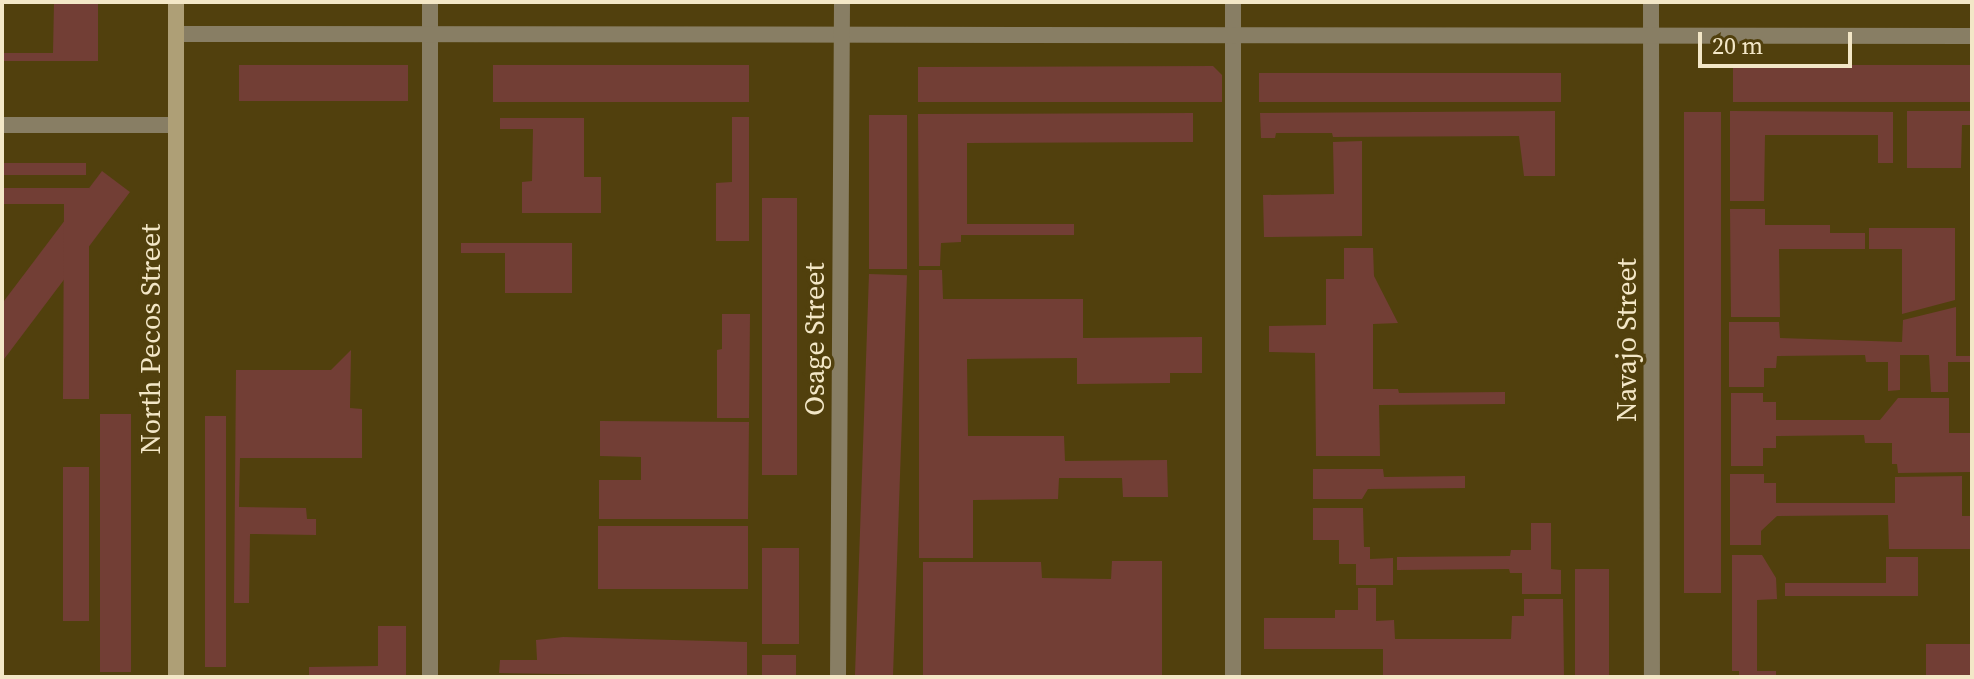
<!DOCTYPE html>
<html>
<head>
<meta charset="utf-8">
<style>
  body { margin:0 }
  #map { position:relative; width:1974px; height:679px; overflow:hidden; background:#51400d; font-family:"Source Serif 4",serif }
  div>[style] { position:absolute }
  .green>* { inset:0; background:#723e35; transform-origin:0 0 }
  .lane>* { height:16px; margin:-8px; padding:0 8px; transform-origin:8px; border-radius:8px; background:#887e64 }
  .street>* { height:16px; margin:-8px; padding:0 8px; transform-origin:8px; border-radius:8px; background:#887e64 }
  .secondary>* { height:16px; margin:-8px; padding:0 8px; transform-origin:8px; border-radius:8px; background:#ae9f76 }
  span { translate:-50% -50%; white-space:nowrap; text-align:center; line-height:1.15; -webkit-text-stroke:7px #51400d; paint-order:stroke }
  .street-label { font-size:28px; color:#f3e7c7 }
  .frame { position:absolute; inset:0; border:4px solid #f3e7c7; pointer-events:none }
  .scale { position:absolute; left:1698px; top:32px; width:154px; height:36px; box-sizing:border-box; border:4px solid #f3e7c7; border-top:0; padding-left:10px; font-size:24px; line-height:28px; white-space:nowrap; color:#f3e7c7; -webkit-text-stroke:6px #51400d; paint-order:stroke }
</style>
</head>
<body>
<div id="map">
  <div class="green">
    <i style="clip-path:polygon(54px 2px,98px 2px,98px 61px,2px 61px,2px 53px,53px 53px)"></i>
    <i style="left:239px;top:65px;width:169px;height:36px"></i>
    <i style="left:493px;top:65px;width:256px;height:37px"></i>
    <i style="left:1733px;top:65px;width:239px;height:37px"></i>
    <i style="clip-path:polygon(1213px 66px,1222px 75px,1222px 102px,918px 102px,918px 67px)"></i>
    <i style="left:1259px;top:73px;width:302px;height:29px"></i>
    <i style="clip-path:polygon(1555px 111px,1555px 176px,1524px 176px,1519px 136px,1333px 137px,1332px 133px,1276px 133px,1275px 138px,1261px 138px,1260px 113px)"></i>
    <i style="clip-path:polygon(1730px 111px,1893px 112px,1893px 163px,1878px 163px,1878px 135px,1765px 135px,1764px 201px,1730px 201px)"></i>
    <i style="clip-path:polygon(1907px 111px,1972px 111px,1972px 125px,1962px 125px,1961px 168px,1907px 168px)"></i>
    <i style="left:1684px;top:112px;width:37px;height:481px"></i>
    <i style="clip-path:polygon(1193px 113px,1193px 142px,967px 143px,967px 224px,1074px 224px,1074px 235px,961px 235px,961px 242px,941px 243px,940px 266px,919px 266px,918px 114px)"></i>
    <i style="left:869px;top:115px;width:38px;height:154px"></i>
    <i style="clip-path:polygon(732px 117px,749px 117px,749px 241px,716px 241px,716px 183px,732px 182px)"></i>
    <i style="clip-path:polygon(500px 118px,584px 118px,584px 177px,601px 177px,601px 213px,522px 213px,522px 182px,532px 181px,533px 129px,500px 129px)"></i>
    <i style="clip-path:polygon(1362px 141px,1362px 236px,1264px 237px,1263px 195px,1334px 194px,1333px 142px)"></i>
    <i style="left:2px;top:163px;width:84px;height:12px"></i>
    <i style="left:102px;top:171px;width:35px;height:228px;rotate:37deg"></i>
    <i style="clip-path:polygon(2px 188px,89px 188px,89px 399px,63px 399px,64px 204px,2px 204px)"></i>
    <i style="left:762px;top:198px;width:35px;height:277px"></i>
    <i style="clip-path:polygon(1730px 209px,1765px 209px,1765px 225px,1830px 225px,1830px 233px,1865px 233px,1865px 249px,1779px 249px,1780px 317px,1731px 317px)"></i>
    <i style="clip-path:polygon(1869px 228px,1955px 228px,1955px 300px,1902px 314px,1902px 249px,1869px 249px)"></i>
    <i style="clip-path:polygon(461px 243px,572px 243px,572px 293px,505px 293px,505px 253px,461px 253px)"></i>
    <i style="clip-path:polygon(1344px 248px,1373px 248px,1374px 276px,1398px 323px,1373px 324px,1373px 389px,1398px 389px,1399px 393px,1505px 392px,1505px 404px,1379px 405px,1380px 456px,1316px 456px,1315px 353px,1269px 352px,1269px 326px,1326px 325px,1326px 279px,1344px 279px)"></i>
    <i style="clip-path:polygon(919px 270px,942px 270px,943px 299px,1083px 299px,1083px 338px,1202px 337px,1202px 373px,1170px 373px,1170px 383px,1077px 384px,1077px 358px,967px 359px,968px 436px,1064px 436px,1065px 461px,1167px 460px,1168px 497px,1123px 497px,1122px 478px,1059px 478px,1058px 499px,973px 500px,973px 558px,919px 558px)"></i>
    <i style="left:869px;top:274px;width:38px;height:403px;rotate:2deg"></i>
    <i style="clip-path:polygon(1956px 307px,1956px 356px,1972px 356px,1972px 362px,1948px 362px,1948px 392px,1931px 392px,1929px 355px,1900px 355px,1900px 390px,1888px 391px,1888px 362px,1866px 362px,1865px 355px,1777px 356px,1776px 368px,1764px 368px,1764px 387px,1729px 387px,1729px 322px,1779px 322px,1780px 338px,1902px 342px,1903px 320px)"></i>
    <i style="clip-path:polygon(722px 314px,750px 314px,749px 418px,717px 418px,717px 350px,722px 349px)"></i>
    <i style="clip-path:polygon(351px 350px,350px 408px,362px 409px,362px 458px,240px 458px,239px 507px,306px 508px,307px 519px,316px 519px,316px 535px,250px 534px,249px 603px,234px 603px,236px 370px,331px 370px)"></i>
    <i style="clip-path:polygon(1731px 393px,1763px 393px,1763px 402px,1776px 402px,1776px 420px,1880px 420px,1898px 398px,1949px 398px,1949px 433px,1972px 433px,1972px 472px,1898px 473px,1897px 464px,1892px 464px,1892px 443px,1865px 443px,1864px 435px,1776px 436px,1776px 448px,1763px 448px,1763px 466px,1731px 466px)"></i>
    <i style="left:100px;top:414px;width:31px;height:258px"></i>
    <i style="left:205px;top:416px;width:21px;height:251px"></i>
    <i style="clip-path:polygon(600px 421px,749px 422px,748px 519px,599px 519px,599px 480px,641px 480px,641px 457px,600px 456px)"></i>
    <i style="left:63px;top:467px;width:26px;height:154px"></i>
    <i style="clip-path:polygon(1313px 469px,1383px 469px,1384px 477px,1465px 476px,1465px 488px,1368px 489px,1362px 499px,1313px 499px)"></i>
    <i style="clip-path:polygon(1730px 474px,1764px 474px,1764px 483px,1776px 483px,1776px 503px,1895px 503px,1895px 477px,1962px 476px,1962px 516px,1972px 516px,1972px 549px,1889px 549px,1888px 515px,1777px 516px,1761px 531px,1761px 545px,1730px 545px)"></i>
    <i style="clip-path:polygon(1363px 508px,1364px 547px,1370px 547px,1370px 559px,1393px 558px,1393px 585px,1356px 585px,1356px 564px,1339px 564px,1339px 540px,1313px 540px,1313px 508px)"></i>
    <i style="clip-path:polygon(1531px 523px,1551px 523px,1551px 569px,1561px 570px,1561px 594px,1522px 594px,1522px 573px,1510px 573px,1509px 569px,1397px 570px,1397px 557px,1510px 556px,1511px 550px,1531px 550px)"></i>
    <i style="left:598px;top:526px;width:150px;height:63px"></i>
    <i style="left:762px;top:548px;width:37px;height:96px"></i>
    <i style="clip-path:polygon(1732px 555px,1762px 555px,1776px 578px,1777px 599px,1757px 600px,1757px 671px,1776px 671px,1776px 677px,1739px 677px,1739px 671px,1732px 671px)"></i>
    <i style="clip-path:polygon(1886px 557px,1918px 557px,1918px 596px,1785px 596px,1785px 583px,1886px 583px)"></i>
    <i style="clip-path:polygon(1112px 561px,1162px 561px,1162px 676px,923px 677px,923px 562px,1041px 562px,1042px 578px,1111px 579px)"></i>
    <i style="left:1609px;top:569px;width:108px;height:34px;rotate:90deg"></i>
    <i style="clip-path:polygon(1358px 588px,1376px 588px,1376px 621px,1394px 620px,1395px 639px,1511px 639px,1512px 616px,1524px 616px,1524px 599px,1563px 599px,1564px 677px,1383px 677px,1383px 649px,1264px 649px,1264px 618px,1335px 618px,1335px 610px,1358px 610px)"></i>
    <i style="clip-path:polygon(378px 626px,406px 626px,406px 677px,309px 677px,309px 667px,378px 666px)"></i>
    <i style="clip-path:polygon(563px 637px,747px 642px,747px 677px,499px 673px,500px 660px,537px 660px,536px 640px)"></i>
    <i style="left:1972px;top:644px;width:33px;height:46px;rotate:90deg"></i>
    <i style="left:762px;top:655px;width:34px;height:22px"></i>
  </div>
  <div class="lane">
    <i style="left:430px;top:2px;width:675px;rotate:90deg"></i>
    <i style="left:1233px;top:677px;width:675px;rotate:-90deg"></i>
  </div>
  <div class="street">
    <i style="left:1651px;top:2px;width:675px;rotate:89.92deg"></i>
    <i style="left:176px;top:34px;width:1796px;rotate:0.06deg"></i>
    <i style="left:2px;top:125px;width:174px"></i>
    <i style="left:838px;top:677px;width:675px;rotate:-89.66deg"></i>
  </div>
  <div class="secondary">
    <i style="left:176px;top:2px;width:675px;rotate:90deg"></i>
  </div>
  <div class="street-label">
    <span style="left:150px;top:339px;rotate:-90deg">North Pecos Street</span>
    <span style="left:814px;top:339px;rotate:-90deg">Osage Street</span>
    <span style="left:1626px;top:340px;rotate:-90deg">Navajo Street</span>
  </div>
  <div class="frame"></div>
  <div class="scale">20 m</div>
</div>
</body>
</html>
